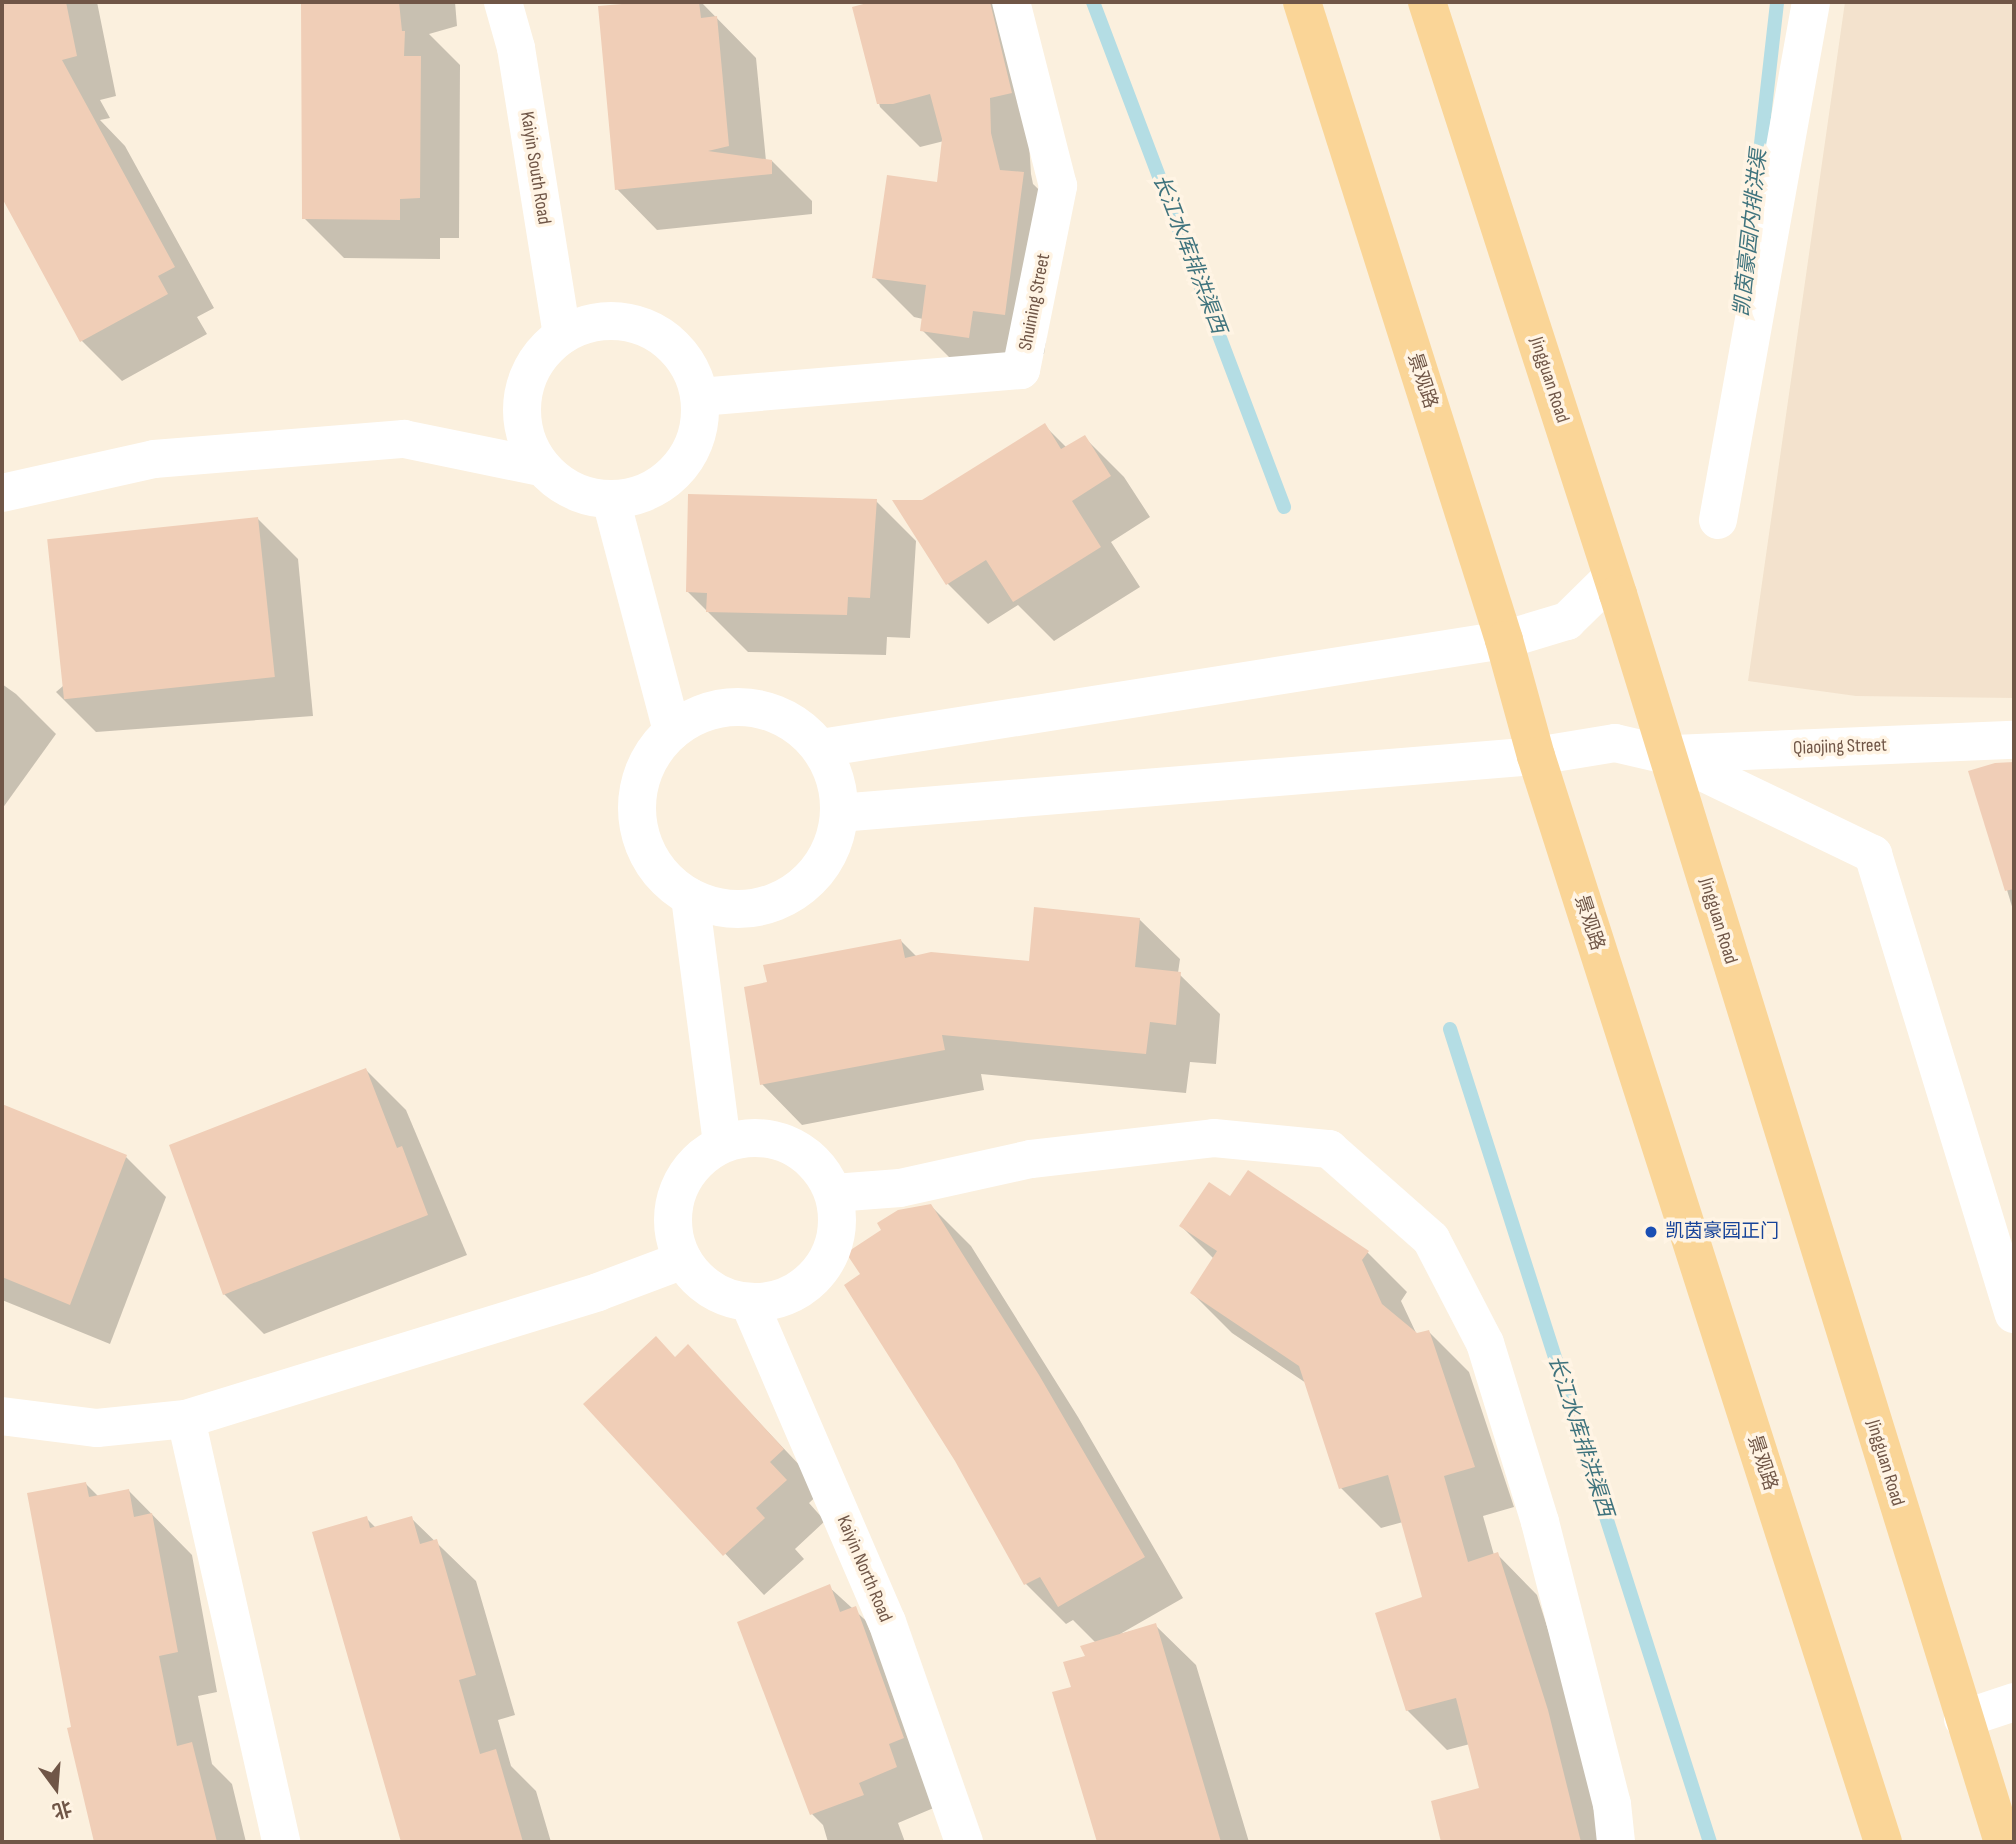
<!DOCTYPE html>
<html>
<head>
<meta charset="utf-8">
<style>
  body { margin:0 }
  #map { position:relative; width:2016px; height:1844px; overflow:hidden; background:#fbf0de; font-family:"Sofia Sans Condensed","Noto Sans SC",sans-serif }
  div>[style] { position:absolute }
  .residential>* { inset:0; background:#f3e2cd }
  .shadow>* { inset:0; background:#0003 }
  .stream>* { height:14px; margin:-7px; padding:0 7px; transform-origin:7px; border-radius:7px; background:#b4dde4 }
  .building>* { inset:0; background:#f0ceb7; transform-origin:0 0 }
  .minor>* { height:38px; margin:-19px; padding:0 19px; transform-origin:19px; border-radius:19px; background:#fff }
  .minor>.ring { margin:-19px; padding:0; box-sizing:content-box; background:none; border:38px solid #fff; border-radius:50% }
  .major>* { height:38px; margin:-19px; padding:0 19px; transform-origin:19px; border-radius:19px; background:#fad597 }
  .dots>* { width:19px; height:19px; translate:-50% -50%; box-sizing:border-box; border:4px solid #fff4e4; border-radius:50% }
  span { translate:-50% -50%; white-space:nowrap; text-align:center; line-height:1.15; -webkit-text-stroke:7px #fff4e4; paint-order:stroke }
  .street-label { font-size:19px; color:#705647 }
  .transit-label { font-size:19px; color:#164399 }
  .left { translate:0 -50%; text-align:left }
  .water-label { font-size:21px; color:#3f737d; font-style:italic }
  .frame { position:absolute; inset:0; border:4px solid #705647; pointer-events:none }
  .north { position:absolute; left:21px; top:1753px; width:70px; height:70px; -webkit-text-stroke:5px #fff4e4; paint-order:stroke; rotate:164deg; font-size:19px; font-weight:700; line-height:28px; text-align:center; color:#705647 }
  .north::after { content:''; display:block; margin:auto; width:24px; height:32px; background:#705647; clip-path:polygon(50% 0,100% 100%,50% 72%,0 100%) }
</style>
</head>
<body>
<div id="map">
  <div class="residential">
    <i style="clip-path:polygon(1845px 2px,2014px 2px,2014px 698px,1856px 696px,1748px 681px)"></i>
  </div>
  <div class="shadow">
    <i style="clip-path:polygon(2px 2px,97px 2px,116px 96px,100px 100px,110px 118px,100px 120px,125px 146px,214px 308px,197px 317px,207px 334px,122px 381px,82px 341px,2px 194px,2px 151px,27px 137px,7px 140px,2px 136px)"></i>
    <i style="clip-path:polygon(303px 2px,455px 2px,457px 26px,429px 34px,460px 65px,459px 238px,440px 238px,440px 259px,344px 258px,304px 218px)"></i>
    <i style="clip-path:polygon(665px 2px,701px 2px,756px 58px,766px 161px,772px 161px,812px 201px,812px 214px,657px 230px,617px 189px,600px 8px)"></i>
    <i style="clip-path:polygon(878px 2px,1020px 2px,1031px 174px,1033px 184px,1064px 214px,1044px 354px,1013px 350px,962px 370px,922px 330px,923px 319px,914px 317px,874px 277px,938px 184px,944px 141px,920px 147px,880px 107px,854px 8px)"></i>
    <i style="clip-path:polygon(1044px 425px,1067px 448px,1084px 437px,1124px 477px,1150px 517px,1111px 542px,1140px 587px,1054px 641px,1018px 605px,988px 624px,948px 584px,895px 501px,922px 502px)"></i>
    <i style="clip-path:polygon(876px 501px,916px 541px,910px 638px,887px 637px,886px 655px,748px 652px,688px 592px)"></i>
    <i style="clip-path:polygon(258px 519px,298px 559px,313px 716px,96px 732px,56px 692px)"></i>
    <i style="clip-path:polygon(2px 684px,16px 694px,56px 734px,2px 809px)"></i>
    <i style="clip-path:polygon(1995px 764px,2014px 764px,2014px 913px,1971px 772px)"></i>
    <i style="clip-path:polygon(1139px 919px,1180px 959px,1178px 973px,1220px 1014px,1216px 1064px,1190px 1062px,1186px 1093px,981px 1074px,984px 1090px,802px 1125px,762px 1084px,769px 983px,901px 941px,917px 957px,1030px 963px)"></i>
    <i style="clip-path:polygon(366px 1070px,406px 1110px,467px 1255px,264px 1334px,224px 1294px)"></i>
    <i style="clip-path:polygon(2px 1106px,126px 1157px,166px 1197px,110px 1344px,2px 1300px)"></i>
    <i style="clip-path:polygon(1230px 1199px,1367px 1252px,1407px 1292px,1401px 1301px,1417px 1335px,1429px 1332px,1469px 1372px,1514px 1507px,1483px 1516px,1494px 1555px,1497px 1554px,1537px 1595px,1587px 1752px,1610px 1842px,1443px 1842px,1433px 1802px,1482px 1789px,1470px 1744px,1447px 1750px,1407px 1710px,1425px 1599px,1403px 1522px,1381px 1528px,1341px 1488px,1306px 1383px,1232px 1333px,1192px 1293px,1214px 1259px,1181px 1226px)"></i>
    <i style="clip-path:polygon(930px 1205px,971px 1246px,1078px 1417px,1183px 1598px,1120px 1634px,1155px 1625px,1196px 1665px,1249px 1842px,1110px 1842px,1094px 1826px,1073px 1688px,1096px 1643px,1073px 1620px,1066px 1624px,1026px 1584px,956px 1460px,863px 1275px)"></i>
    <i style="clip-path:polygon(688px 1347px,823px 1490px,809px 1503px,825px 1521px,795px 1549px,804px 1559px,764px 1595px,585px 1404px,676px 1359px)"></i>
    <i style="clip-path:polygon(86px 1484px,99px 1497px,129px 1491px,192px 1555px,217px 1692px,198px 1696px,212px 1764px,232px 1784px,246px 1842px,96px 1842px,69px 1730px,73px 1728px)"></i>
    <i style="clip-path:polygon(366px 1518px,376px 1528px,411px 1518px,476px 1581px,515px 1715px,498px 1720px,511px 1766px,536px 1791px,551px 1842px,403px 1842px,315px 1533px)"></i>
    <i style="clip-path:polygon(829px 1587px,896px 1648px,936px 1807px,898px 1823px,905px 1842px,828px 1842px,823px 1825px,812px 1814px)"></i>
  </div>
  <div class="stream">
    <i style="left:1093px;top:2px;width:540px;rotate:69.28deg"></i>
    <i style="left:1750px;top:240px;width:240px;rotate:-83.5deg"></i>
    <i style="left:1450px;top:1029px;width:854px;rotate:72.27deg"></i>
  </div>
  <div class="building">
    <i style="clip-path:polygon(2px 2px,66px 2px,77px 56px,62px 60px,175px 267px,158px 276px,168px 294px,80px 342px,2px 198px)"></i>
    <i style="clip-path:polygon(301px 2px,399px 2px,402px 31px,405px 31px,404px 56px,421px 56px,420px 198px,400px 199px,400px 220px,302px 219px)"></i>
    <i style="clip-path:polygon(646px 2px,699px 2px,701px 18px,717px 16px,729px 146px,708px 151px,772px 160px,772px 174px,615px 190px,598px 6px)"></i>
    <i style="clip-path:polygon(871px 2px,990px 2px,1012px 93px,990px 98px,991px 133px,1000px 170px,1024px 172px,1005px 315px,973px 311px,969px 338px,920px 331px,926px 285px,872px 278px,887px 175px,937px 182px,942px 139px,930px 94px,893px 104px,877px 104px,852px 7px)"></i>
    <i style="clip-path:polygon(1045px 423px,1061px 449px,1085px 435px,1111px 476px,1072px 501px,1101px 547px,1013px 602px,986px 560px,946px 585px,892px 500px,922px 500px)"></i>
    <i style="clip-path:polygon(688px 494px,877px 499px,870px 598px,848px 597px,847px 615px,706px 612px,707px 593px,686px 592px)"></i>
    <i style="left:258px;top:517px;width:161px;height:212px;rotate:84deg"></i>
    <i style="clip-path:polygon(2014px 762px,2014px 889px,2005px 891px,1968px 771px,1995px 763px)"></i>
    <i style="clip-path:polygon(1034px 907px,1140px 918px,1135px 967px,1181px 972px,1176px 1025px,1150px 1022px,1146px 1054px,942px 1035px,945px 1050px,760px 1085px,744px 987px,767px 982px,763px 965px,901px 939px,905px 958px,931px 952px,1029px 961px)"></i>
    <i style="clip-path:polygon(366px 1068px,397px 1148px,402px 1146px,428px 1215px,223px 1295px,169px 1145px)"></i>
    <i style="clip-path:polygon(2px 1104px,127px 1155px,70px 1305px,2px 1277px)"></i>
    <i style="clip-path:polygon(1248px 1170px,1369px 1251px,1362px 1260px,1382px 1304px,1417px 1333px,1429px 1330px,1475px 1467px,1444px 1476px,1468px 1562px,1498px 1552px,1548px 1710px,1581px 1842px,1441px 1842px,1431px 1801px,1479px 1788px,1456px 1698px,1406px 1711px,1375px 1613px,1422px 1597px,1388px 1475px,1339px 1489px,1299px 1366px,1190px 1293px,1217px 1251px,1179px 1226px,1209px 1182px,1230px 1196px)"></i>
    <i style="clip-path:polygon(931px 1204px,1039px 1375px,1145px 1557px,1058px 1607px,1040px 1577px,1024px 1585px,955px 1461px,844px 1285px,860px 1274px,846px 1253px,881px 1230px,877px 1223px,898px 1210px)"></i>
    <i style="clip-path:polygon(656px 1336px,675px 1357px,688px 1344px,784px 1449px,770px 1462px,787px 1480px,756px 1508px,765px 1518px,723px 1556px,583px 1404px)"></i>
    <i style="clip-path:polygon(86px 1482px,89px 1497px,129px 1489px,134px 1517px,152px 1513px,178px 1652px,159px 1656px,177px 1746px,192px 1742px,217px 1842px,94px 1842px,67px 1728px,71px 1727px,27px 1493px)"></i>
    <i style="clip-path:polygon(367px 1516px,370px 1528px,412px 1516px,420px 1544px,437px 1539px,476px 1675px,459px 1680px,480px 1754px,496px 1749px,523px 1842px,401px 1842px,312px 1532px)"></i>
    <i style="clip-path:polygon(830px 1584px,840px 1612px,856px 1606px,904px 1738px,889px 1744px,897px 1767px,859px 1783px,864px 1795px,810px 1815px,737px 1622px)"></i>
    <i style="clip-path:polygon(1156px 1623px,1221px 1842px,1097px 1842px,1052px 1692px,1071px 1687px,1063px 1662px,1085px 1656px,1080px 1646px)"></i>
  </div>
  <div class="minor">
    <i style="left:503px;top:2px;width:48px;rotate:74.2deg"></i>
    <i style="left:516px;top:48px;width:291px;rotate:80.9deg"></i>
    <i class="ring" style="left:522px;top:321px;width:140px;height:140px"></i>
    <i style="left:700px;top:397px;width:322px;rotate:-4.8deg"></i>
    <i style="left:1021px;top:370px;width:188px;rotate:-78.6deg"></i>
    <i style="left:1058px;top:186px;width:190px;rotate:-104.3deg"></i>
    <i style="left:2px;top:493px;width:156px;rotate:-12.6deg"></i>
    <i style="left:154px;top:459px;width:251px;rotate:-4.6deg"></i>
    <i style="left:404px;top:439px;width:140px;rotate:11.6deg"></i>
    <i style="left:611px;top:500px;width:239px;rotate:75.2deg"></i>
    <i style="left:1718px;top:520px;width:526px;rotate:-79.82deg"></i>
    <i class="ring" style="left:637px;top:707px;width:164px;height:164px"></i>
    <i style="left:821px;top:748px;width:691px;rotate:-8.99deg"></i>
    <i style="left:1504px;top:640px;width:66px;rotate:-16.8deg"></i>
    <i style="left:1567px;top:621px;width:63px;rotate:-44.4deg"></i>
    <i style="left:1674px;top:754px;width:340px;rotate:-2.4deg"></i>
    <i style="left:839px;top:813px;width:699px;rotate:-4.68deg"></i>
    <i style="left:1536px;top:756px;width:80px;rotate:-9.3deg"></i>
    <i style="left:1615px;top:743px;width:53px;rotate:13deg"></i>
    <i style="left:1667px;top:755px;width:229px;rotate:25.7deg"></i>
    <i style="left:1873px;top:854px;width:481px;rotate:73deg"></i>
    <i style="left:690px;top:897px;width:249px;rotate:82.6deg"></i>
    <i class="ring" style="left:673px;top:1138px;width:126px;height:126px"></i>
    <i style="left:834px;top:1193px;width:66px;rotate:-4.3deg"></i>
    <i style="left:900px;top:1188px;width:134px;rotate:-12.5deg"></i>
    <i style="left:1031px;top:1159px;width:184px;rotate:-6.5deg"></i>
    <i style="left:1214px;top:1138px;width:116px;rotate:5.5deg"></i>
    <i style="left:1329px;top:1149px;width:136px;rotate:41.4deg"></i>
    <i style="left:1431px;top:1239px;width:117px;rotate:62.6deg"></i>
    <i style="left:1485px;top:1343px;width:187px;rotate:72.9deg"></i>
    <i style="left:1540px;top:1522px;width:291px;rotate:75.7deg"></i>
    <i style="left:1612px;top:1804px;width:38px;rotate:84deg"></i>
    <i style="left:749px;top:1302px;width:348px;rotate:66.7deg"></i>
    <i style="left:887px;top:1622px;width:233px;rotate:70.7deg"></i>
    <i style="left:2px;top:1416px;width:96px;rotate:7.2deg"></i>
    <i style="left:97px;top:1428px;width:89px;rotate:-5.8deg"></i>
    <i style="left:186px;top:1419px;width:434px;rotate:77.3deg"></i>
    <i style="left:186px;top:1419px;width:431px;rotate:-17.1deg"></i>
    <i style="left:598px;top:1292px;width:91px;rotate:-20.6deg"></i>
    <i style="left:1963px;top:1719px;width:54px;rotate:-18.4deg"></i>
  </div>
  <div class="major">
    <i style="left:1302px;top:2px;width:669px;rotate:72.43deg"></i>
    <i style="left:1504px;top:640px;width:120px;rotate:74.6deg"></i>
    <i style="left:1536px;top:756px;width:1140px;rotate:72.28deg"></i>
    <i style="left:1427px;top:2px;width:622px;rotate:72.12deg"></i>
    <i style="left:1618px;top:594px;width:1306px;rotate:72.86deg"></i>
  </div>
  <div class="dots">
    <i style="left:1651px;top:1232px;background:#1a4fb4"></i>
  </div>
  <div class="street-label">
    <span style="left:535px;top:168px;rotate:81deg">Kaiyin South Road</span>
    <span style="left:1035px;top:302px;rotate:-79deg">Shuining Street</span>
    <span style="left:1549px;top:380px;rotate:72deg">Jingguan Road</span>
    <span style="left:1422px;top:381px;rotate:72deg">景观路</span>
    <span style="left:1840px;top:747px;rotate:-2deg">Qiaojing Street</span>
    <span style="left:1718px;top:921px;rotate:73deg">Jingguan Road</span>
    <span style="left:1589px;top:923px;rotate:72deg">景观路</span>
    <span style="left:1762px;top:1463px;rotate:72deg">景观路</span>
    <span style="left:1885px;top:1463px;rotate:73deg">Jingguan Road</span>
    <span style="left:864px;top:1569px;rotate:67deg">Kaiyin North Road</span>
  </div>
  <div class="transit-label">
    <span class="left" style="left:1665px;top:1232px">凯茵豪园正门</span>
  </div>
  <div class="water-label">
    <span style="left:1751px;top:233px;rotate:-84deg">凯茵豪园内排洪渠</span>
    <span style="left:1189px;top:254px;rotate:69deg">长江水库排洪渠西</span>
    <span style="left:1580px;top:1436px;rotate:72deg">长江水库排洪渠西</span>
  </div>
  <div class="frame"></div>
  <div class="north">北</div>
</div>
</body>
</html>
